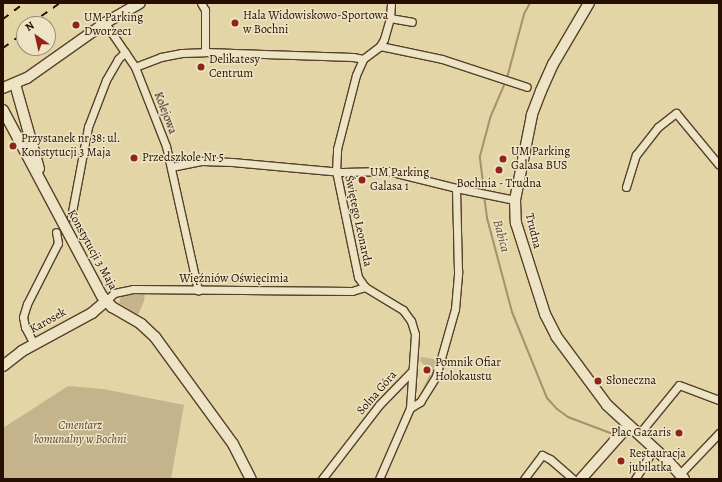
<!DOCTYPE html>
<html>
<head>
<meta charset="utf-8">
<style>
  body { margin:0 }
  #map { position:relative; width:722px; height:482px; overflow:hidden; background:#e4d5a7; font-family:Alegreya,serif }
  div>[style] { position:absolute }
  .green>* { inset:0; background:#c4b38b }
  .stream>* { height:2px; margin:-1px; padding:0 1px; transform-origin:1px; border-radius:1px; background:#a4916e }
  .roads { filter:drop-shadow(1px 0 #57402a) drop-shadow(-1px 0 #57402a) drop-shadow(0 1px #57402a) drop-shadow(0 -1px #57402a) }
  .street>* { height:7px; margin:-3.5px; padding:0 3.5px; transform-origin:3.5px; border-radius:3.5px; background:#ede4c6 }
  .secondary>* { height:10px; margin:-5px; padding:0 5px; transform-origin:5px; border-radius:5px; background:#ede4c6 }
  .rail>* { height:2px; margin-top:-1px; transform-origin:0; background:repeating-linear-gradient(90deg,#280e00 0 7px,transparent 0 14px) }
  .dots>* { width:11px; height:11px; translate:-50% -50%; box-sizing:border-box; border:2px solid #ede4c6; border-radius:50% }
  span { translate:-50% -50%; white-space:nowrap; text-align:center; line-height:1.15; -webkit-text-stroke:3px #ede4c6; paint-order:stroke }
  .poi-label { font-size:12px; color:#280e00 }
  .left { translate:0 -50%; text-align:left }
  .right { translate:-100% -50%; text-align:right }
  .street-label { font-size:12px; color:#280e00 }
  .park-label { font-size:12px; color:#5f4831; font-style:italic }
  .water-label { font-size:13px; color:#604931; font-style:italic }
  .frame { position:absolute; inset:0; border:4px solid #280e00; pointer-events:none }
  .north { position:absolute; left:16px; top:16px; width:40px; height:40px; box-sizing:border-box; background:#ede4c6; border:1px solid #9e8e77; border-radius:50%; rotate:326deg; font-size:11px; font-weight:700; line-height:16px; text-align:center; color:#280e00 }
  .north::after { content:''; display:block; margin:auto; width:14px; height:18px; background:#8f2418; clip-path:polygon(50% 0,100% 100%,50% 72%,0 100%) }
</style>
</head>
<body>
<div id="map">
  <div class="green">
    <i style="clip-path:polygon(145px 293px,144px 301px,138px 315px,119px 303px,121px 296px,126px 294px)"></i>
    <i style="clip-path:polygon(421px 357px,440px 360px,438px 368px,418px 400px,432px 369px,430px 365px,424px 365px,420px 361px)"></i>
    <i style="clip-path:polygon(68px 386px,103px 389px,184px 405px,171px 479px,3px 479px,3px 428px)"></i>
  </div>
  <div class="stream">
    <i style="left:507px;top:78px;width:66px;rotate:-75.1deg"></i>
    <i style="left:524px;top:14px;width:13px;rotate:-61deg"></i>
    <i style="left:484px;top:191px;width:35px;rotate:-97deg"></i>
    <i style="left:480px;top:156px;width:39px;rotate:-75deg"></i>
    <i style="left:490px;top:118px;width:38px;rotate:-67deg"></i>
    <i style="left:484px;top:196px;width:22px;rotate:82deg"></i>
    <i style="left:487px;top:218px;width:97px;rotate:75.1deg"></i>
    <i style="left:512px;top:312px;width:93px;rotate:67.9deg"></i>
    <i style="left:547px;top:398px;width:15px;rotate:48deg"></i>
    <i style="left:557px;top:409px;width:14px;rotate:36deg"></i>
    <i style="left:568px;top:417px;width:48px;rotate:20.7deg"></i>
  </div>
  <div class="roads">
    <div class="street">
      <i style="left:201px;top:3px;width:8px;rotate:60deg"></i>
      <i style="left:205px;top:10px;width:42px;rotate:90deg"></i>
      <i style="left:390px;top:18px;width:22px;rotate:10deg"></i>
      <i style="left:105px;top:23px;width:53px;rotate:55.7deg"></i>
      <i style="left:135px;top:67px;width:85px;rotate:68.6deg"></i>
      <i style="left:166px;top:146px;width:148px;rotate:77.5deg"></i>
      <i style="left:380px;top:46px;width:63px;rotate:11.8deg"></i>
      <i style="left:442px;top:59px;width:89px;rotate:18.2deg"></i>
      <i style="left:135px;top:67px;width:28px;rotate:-21deg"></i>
      <i style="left:161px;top:57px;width:21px;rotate:-11deg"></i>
      <i style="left:182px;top:53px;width:23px;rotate:-2deg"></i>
      <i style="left:205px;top:52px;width:148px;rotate:1.9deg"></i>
      <i style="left:353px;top:57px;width:10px;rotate:11deg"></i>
      <i style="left:171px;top:167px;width:32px;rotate:-11deg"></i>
      <i style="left:202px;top:161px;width:30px;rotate:2deg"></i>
      <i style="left:232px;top:162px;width:110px;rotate:5.2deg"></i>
      <i style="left:342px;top:172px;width:46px;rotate:-1.2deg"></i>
      <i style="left:388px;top:171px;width:70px;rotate:14deg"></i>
      <i style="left:456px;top:188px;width:60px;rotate:11.5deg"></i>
      <i style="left:626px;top:187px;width:34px;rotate:-73deg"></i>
      <i style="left:636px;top:155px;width:36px;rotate:-52deg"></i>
      <i style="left:658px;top:127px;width:23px;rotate:-38deg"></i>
      <i style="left:676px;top:113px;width:67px;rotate:50.4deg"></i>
      <i style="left:71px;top:217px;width:92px;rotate:-79.3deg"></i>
      <i style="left:88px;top:127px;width:50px;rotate:-69deg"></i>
      <i style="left:106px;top:80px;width:24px;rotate:-60deg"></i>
      <i style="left:118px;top:59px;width:10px;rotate:-45deg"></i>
      <i style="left:106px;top:301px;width:11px;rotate:-45deg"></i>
      <i style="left:114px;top:293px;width:19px;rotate:-12deg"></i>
      <i style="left:133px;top:289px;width:219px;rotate:0.5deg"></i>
      <i style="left:352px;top:291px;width:14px;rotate:-17deg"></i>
      <i style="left:34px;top:344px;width:19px;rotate:-118deg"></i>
      <i style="left:25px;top:327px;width:10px;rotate:-101deg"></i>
      <i style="left:23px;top:317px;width:14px;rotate:-73deg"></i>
      <i style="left:27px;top:304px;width:68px;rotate:-63.1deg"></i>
      <i style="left:58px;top:243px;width:11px;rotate:-100deg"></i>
      <i style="left:410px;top:408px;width:12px;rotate:-31deg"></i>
      <i style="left:420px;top:402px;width:31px;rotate:-58deg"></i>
      <i style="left:436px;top:376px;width:70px;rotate:-74.2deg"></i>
      <i style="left:455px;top:309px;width:38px;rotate:-85deg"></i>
      <i style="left:458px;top:271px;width:83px;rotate:-91.4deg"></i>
      <i style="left:639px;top:434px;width:63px;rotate:-50.8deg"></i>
      <i style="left:679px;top:385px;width:43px;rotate:20.6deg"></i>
      <i style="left:680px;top:474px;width:57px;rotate:-46.4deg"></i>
      <i style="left:322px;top:479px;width:93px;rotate:-52.4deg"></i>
      <i style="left:379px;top:405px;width:46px;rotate:-45.9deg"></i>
      <i style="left:379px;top:479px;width:77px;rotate:-66.4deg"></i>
      <i style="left:410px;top:408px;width:74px;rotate:-86.1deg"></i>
      <i style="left:415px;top:334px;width:14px;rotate:-107deg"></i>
      <i style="left:411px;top:321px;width:14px;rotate:-126deg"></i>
      <i style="left:403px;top:310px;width:44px;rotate:-148.8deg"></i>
      <i style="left:365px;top:287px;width:12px;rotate:-125deg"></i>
      <i style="left:358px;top:277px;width:108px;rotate:-101.7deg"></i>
      <i style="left:336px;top:171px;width:22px;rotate:-87deg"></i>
      <i style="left:337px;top:149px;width:76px;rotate:-75.6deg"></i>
      <i style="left:356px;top:75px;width:17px;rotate:-66deg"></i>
      <i style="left:363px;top:59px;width:21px;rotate:-37deg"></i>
      <i style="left:380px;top:46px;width:8px;rotate:-60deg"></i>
      <i style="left:384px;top:39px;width:22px;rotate:-74deg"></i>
      <i style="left:390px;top:18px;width:15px;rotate:-86deg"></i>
      <i style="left:524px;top:479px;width:30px;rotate:-53deg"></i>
      <i style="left:542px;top:455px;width:9px;rotate:27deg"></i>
      <i style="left:550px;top:459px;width:30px;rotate:41deg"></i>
      <i style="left:635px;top:479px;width:36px;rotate:-58deg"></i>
    </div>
    <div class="secondary">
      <i style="left:589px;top:3px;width:71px;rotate:120.5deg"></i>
      <i style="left:553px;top:64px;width:30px;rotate:114deg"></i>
      <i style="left:541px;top:91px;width:26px;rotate:111deg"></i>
      <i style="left:532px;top:115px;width:87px;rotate:101.3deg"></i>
      <i style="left:515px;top:200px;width:23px;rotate:88deg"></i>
      <i style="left:516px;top:223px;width:96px;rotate:72.3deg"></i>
      <i style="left:545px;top:314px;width:25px;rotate:63deg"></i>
      <i style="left:556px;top:336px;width:86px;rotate:53.5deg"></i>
      <i style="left:607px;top:405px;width:83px;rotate:42.6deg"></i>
      <i style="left:668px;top:461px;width:24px;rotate:48deg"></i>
      <i style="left:15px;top:84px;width:88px;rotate:74.2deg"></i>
      <i style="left:3px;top:88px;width:26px;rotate:-23deg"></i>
      <i style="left:27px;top:78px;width:95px;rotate:-35.2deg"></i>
      <i style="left:105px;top:23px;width:40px;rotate:-29.7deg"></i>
      <i style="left:3px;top:110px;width:211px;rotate:62deg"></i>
      <i style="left:102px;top:296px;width:15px;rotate:48deg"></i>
      <i style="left:112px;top:307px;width:34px;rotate:30deg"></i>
      <i style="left:141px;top:324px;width:19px;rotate:43deg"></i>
      <i style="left:155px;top:337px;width:132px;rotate:53.9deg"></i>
      <i style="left:233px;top:444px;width:39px;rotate:63deg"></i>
      <i style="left:3px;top:366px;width:24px;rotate:-38deg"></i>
      <i style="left:22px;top:351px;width:80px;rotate:-28.5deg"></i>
      <i style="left:92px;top:313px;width:18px;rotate:-41deg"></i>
      <i style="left:581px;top:479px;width:72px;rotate:-48.4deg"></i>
    </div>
  </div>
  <div class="rail">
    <i style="left:3px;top:19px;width:26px;rotate:-37deg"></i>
    <i style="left:30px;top:24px;width:37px;rotate:-35deg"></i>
    <i style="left:3px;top:48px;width:26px;rotate:-36deg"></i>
  </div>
  <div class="dots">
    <i style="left:235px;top:23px;background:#8f2418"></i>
    <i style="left:76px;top:25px;background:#8f2418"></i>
    <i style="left:201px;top:67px;background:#8f2418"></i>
    <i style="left:13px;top:146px;background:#8f2418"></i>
    <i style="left:134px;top:158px;background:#8f2418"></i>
    <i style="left:503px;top:159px;background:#8f2418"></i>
    <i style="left:499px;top:170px;background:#8f2418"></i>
    <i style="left:362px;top:180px;background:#8f2418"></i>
    <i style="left:427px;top:370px;background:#8f2418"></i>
    <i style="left:598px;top:381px;background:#8f2418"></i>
    <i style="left:679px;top:433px;background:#8f2418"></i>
    <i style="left:621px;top:461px;background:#8f2418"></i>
  </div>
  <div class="poi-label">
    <span class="left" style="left:243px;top:23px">Hala Widowiskowo-Sportowa<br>w Bochni</span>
    <span class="left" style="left:84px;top:25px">UM Parking<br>Dworzec1</span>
    <span class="left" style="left:209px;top:67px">Delikatesy<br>Centrum</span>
    <span class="left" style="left:21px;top:146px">Przystanek nr 38: ul.<br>Konstytucji 3 Maja</span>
    <span class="left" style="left:511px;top:159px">UM Parking<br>Galasa BUS</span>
    <span class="left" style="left:142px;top:158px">Przedszkole Nr 5</span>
    <span class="left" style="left:370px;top:180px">UM Parking<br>Galasa 1</span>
    <span style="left:499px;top:184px">Bochnia - Trudna</span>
    <span class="left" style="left:435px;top:370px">Pomnik Ofiar<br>Holokaustu</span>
    <span class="left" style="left:606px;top:381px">Słoneczna</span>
    <span class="right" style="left:671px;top:433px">Plac Gazaris</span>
    <span class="left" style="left:629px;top:461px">Restauracja<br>jubilatka</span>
  </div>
  <div class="street-label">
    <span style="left:165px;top:113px;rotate:69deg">Kolejowa</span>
    <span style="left:358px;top:221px;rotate:78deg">Świętego Leonarda</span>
    <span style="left:533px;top:231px;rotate:76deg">Trudna</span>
    <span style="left:92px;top:250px;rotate:61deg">Konstytucji 3 Maja</span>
    <span style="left:234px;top:279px">Więźniów Oświęcimia</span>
    <span style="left:48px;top:321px;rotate:-29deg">Karosek</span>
    <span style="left:377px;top:393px;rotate:-49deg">Solna Góra</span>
  </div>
  <div class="park-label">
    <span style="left:80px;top:433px">Cmentarz<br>komunalny w Bochni</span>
  </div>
  <div class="water-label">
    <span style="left:501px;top:236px;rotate:75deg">Babica</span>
  </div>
  <div class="frame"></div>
  <div class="north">N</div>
</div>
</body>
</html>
